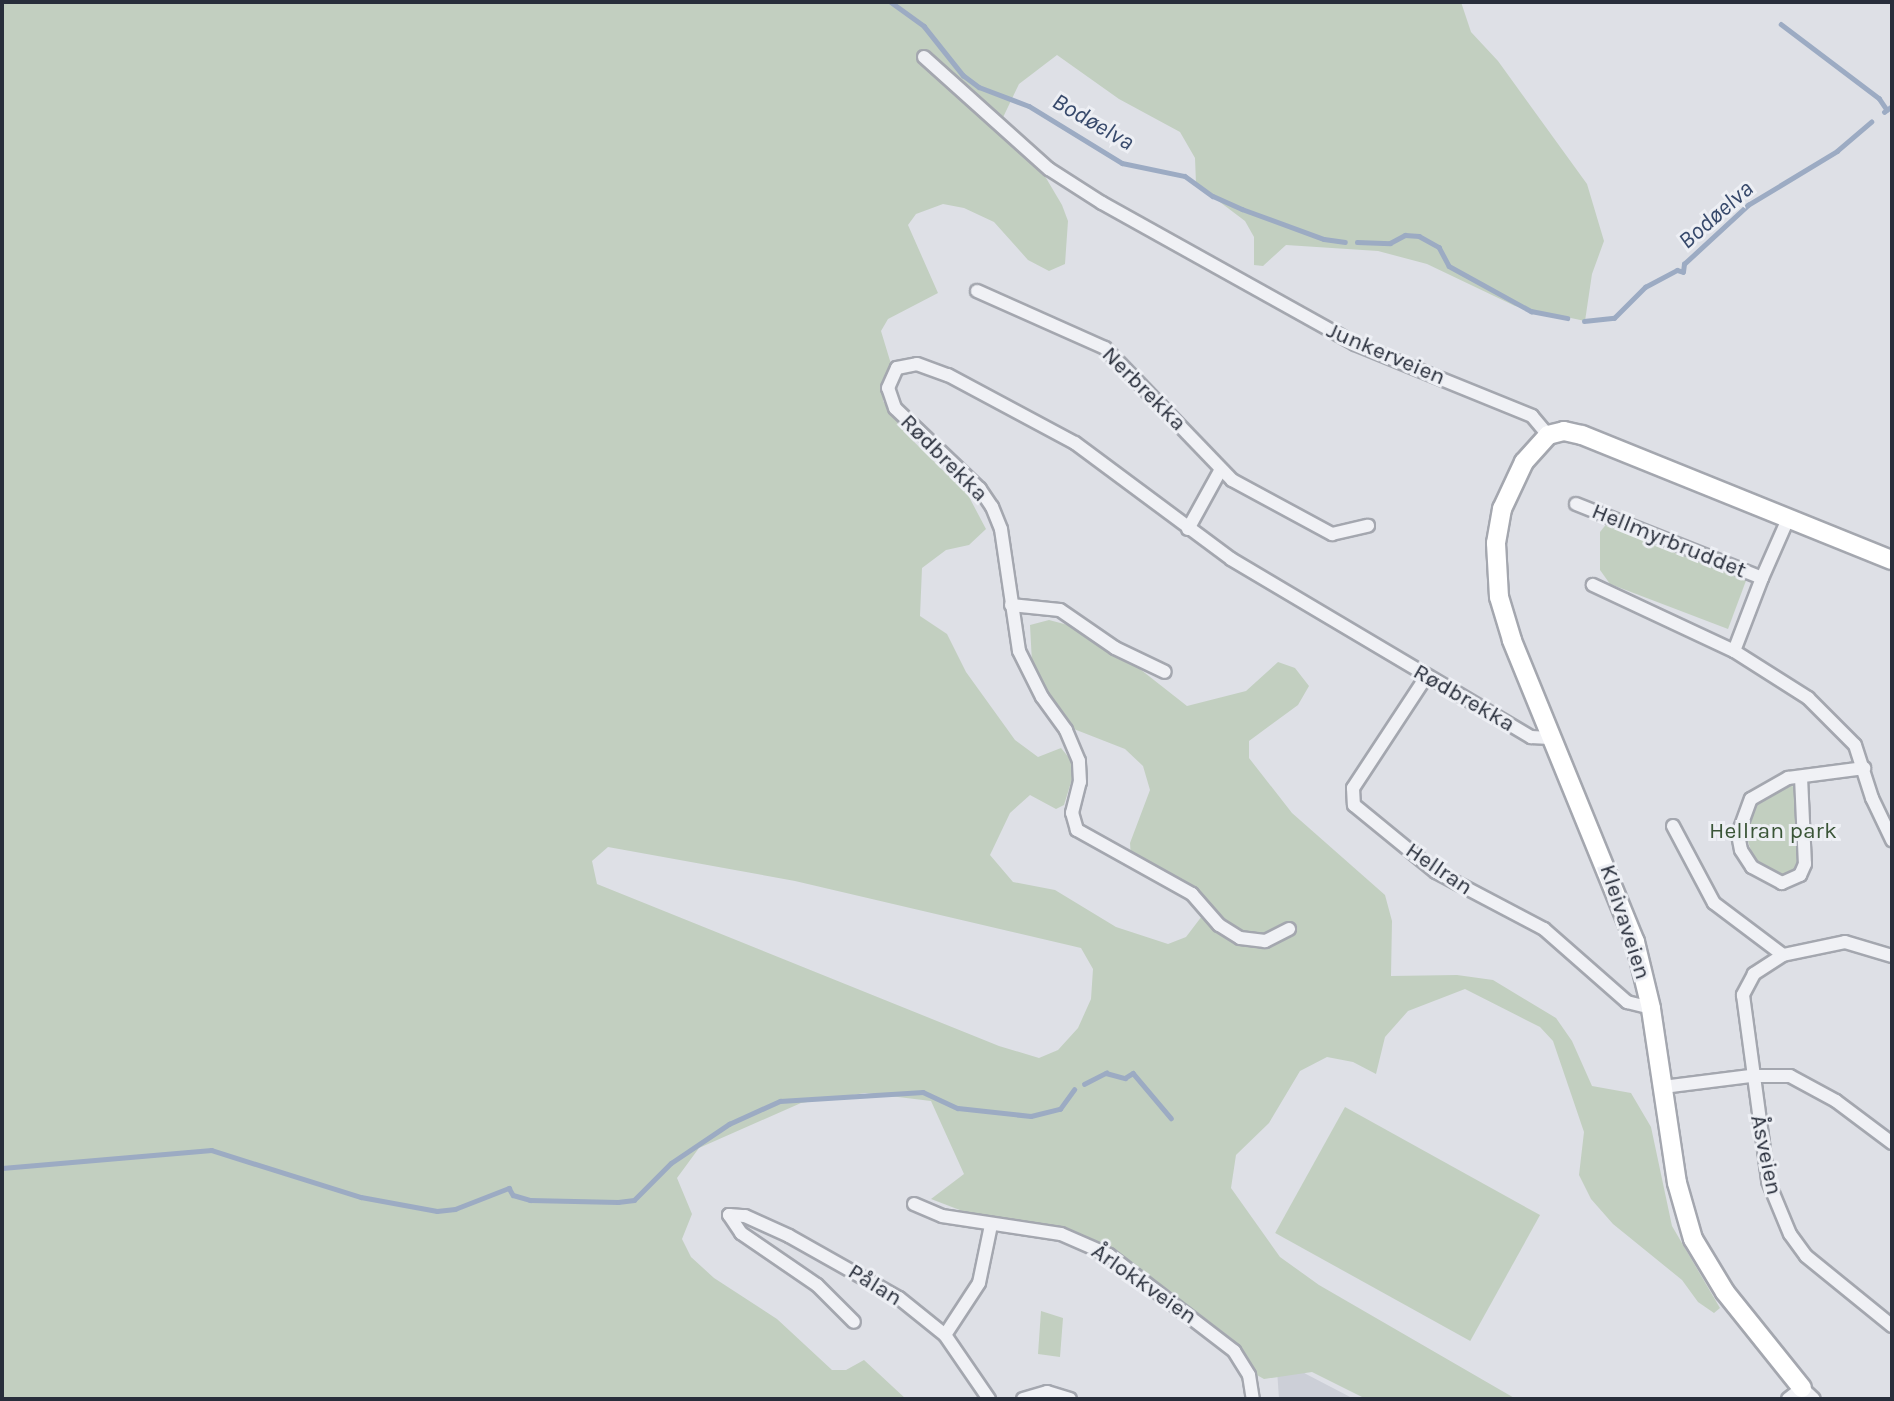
<!DOCTYPE html>
<html>
<head>
<meta charset="utf-8">
<style>
  body { margin:0 }
  #map { position:relative; width:1894px; height:1401px; overflow:hidden; background:#dee0e6; font-family:Karla,sans-serif }
  div>[style] { position:absolute }
  .built>* { inset:0; background:#cccfd7 }
  .green>* { inset:0; background:#c2cfc0; transform-origin:0 0 }
  .stream>* { height:4.5px; margin:-2.25px; padding:0 2.25px; transform-origin:2.25px; border-radius:2.25px; background:#9cabc3 }
  .roads { filter:drop-shadow(2px 0 #a4a7af) drop-shadow(-2px 0 #a4a7af) drop-shadow(0 2px #a4a7af) drop-shadow(0 -2px #a4a7af) }
  .street>* { height:12px; margin:-6px; padding:0 6px; transform-origin:6px; border-radius:6px; background:#f0f1f5 }
  .secondary>* { height:18px; margin:-9px; padding:0 9px; transform-origin:9px; border-radius:9px; background:#fff }
  span { translate:-50% -50%; white-space:nowrap; text-align:center; line-height:1.15; -webkit-text-stroke:6px #edeff4; paint-order:stroke }
  .street-label { font-size:23px; color:#282e3b }
  .park-label { font-size:23px; color:#3a5537 }
  .water-label { font-size:24px; color:#37496b; font-style:italic }
  .frame { position:absolute; inset:0; border:4px solid #282e3b; pointer-events:none }
</style>
</head>
<body>
<div id="map">
  <div class="built">
    <i style="clip-path:polygon(1276px 1355px,1306px 1374px,1354px 1399px,1279px 1399px)"></i>
  </div>
  <div class="green">
    <i style="clip-path:polygon(evenodd,2px 2px,1461px 2px,1471px 32px,1498px 61px,1587px 184px,1604px 241px,1592px 274px,1585px 321px,1515px 306px,1427px 264px,1378px 251px,1286px 245px,1263px 266px,1254px 265px,1254px 237px,1245px 221px,1196px 184px,1195px 158px,1180px 132px,1119px 99px,1057px 55px,1019px 84px,997px 130px,1036px 161px,1062px 205px,1068px 221px,1065px 264px,1049px 271px,1028px 260px,994px 222px,964px 208px,943px 204px,916px 214px,908px 225px,938px 293px,888px 319px,881px 331px,891px 364px,883px 401px,904px 432px,968px 495px,986px 529px,969px 545px,946px 550px,922px 568px,920px 616px,947px 634px,966px 672px,1015px 740px,1038px 757px,1061px 748px,1076px 766px,1064px 805px,1056px 809px,1030px 795px,1010px 813px,990px 855px,1013px 882px,1055px 890px,1116px 927px,1168px 944px,1186px 937px,1202px 916px,1197px 902px,1131px 858px,1130px 843px,1150px 790px,1143px 766px,1125px 749px,1061px 724px,1033px 682px,1030px 625px,1049px 620px,1068px 625px,1131px 662px,1187px 706px,1246px 691px,1278px 662px,1295px 668px,1309px 686px,1298px 705px,1249px 741px,1249px 758px,1292px 813px,1385px 895px,1392px 921px,1391px 976px,1457px 975px,1493px 980px,1556px 1018px,1572px 1041px,1592px 1086px,1631px 1093px,1651px 1127px,1672px 1226px,1720px 1308px,1714px 1313px,1698px 1302px,1682px 1280px,1613px 1224px,1591px 1199px,1579px 1175px,1584px 1132px,1553px 1041px,1540px 1027px,1465px 989px,1408px 1011px,1385px 1037px,1376px 1074px,1353px 1062px,1327px 1057px,1300px 1071px,1269px 1123px,1236px 1155px,1231px 1188px,1280px 1257px,1319px 1285px,1516px 1399px,1366px 1399px,1312px 1372px,1264px 1379px,1255px 1374px,1231px 1338px,1114px 1249px,1076px 1232px,965px 1212px,931px 1199px,964px 1174px,931px 1101px,865px 1093px,801px 1103px,699px 1148px,677px 1178px,692px 1214px,682px 1239px,691px 1257px,714px 1278px,777px 1319px,832px 1370px,846px 1370px,864px 1360px,906px 1399px,2px 1399px,2px 2px,608px 847px,795px 881px,1081px 948px,1093px 969px,1091px 999px,1078px 1028px,1058px 1050px,1039px 1058px,999px 1046px,597px 884px,592px 861px,608px 847px)"></i>
    <i style="clip-path:polygon(1608px 522px,1747px 578px,1728px 629px,1610px 584px,1600px 570px,1600px 532px)"></i>
    <i style="clip-path:polygon(1786px 785px,1792px 785px,1799px 799px,1799px 868px,1780px 877px,1755px 863px,1745px 832px,1747px 816px,1757px 801px)"></i>
    <i style="left:1345px;top:1107px;width:223px;height:144px;rotate:29deg"></i>
    <i style="clip-path:polygon(1041px 1311px,1063px 1318px,1060px 1357px,1038px 1354px)"></i>
  </div>
  <div class="stream">
    <i style="left:891px;top:2px;width:41px;rotate:36deg"></i>
    <i style="left:924px;top:26px;width:63px;rotate:51.5deg"></i>
    <i style="left:963px;top:75px;width:20px;rotate:37deg"></i>
    <i style="left:979px;top:87px;width:53px;rotate:20.8deg"></i>
    <i style="left:1029px;top:106px;width:109px;rotate:31.5deg"></i>
    <i style="left:1122px;top:163px;width:64px;rotate:11.7deg"></i>
    <i style="left:1185px;top:176px;width:34px;rotate:36deg"></i>
    <i style="left:1213px;top:196px;width:32px;rotate:24deg"></i>
    <i style="left:1242px;top:209px;width:87px;rotate:20.1deg"></i>
    <i style="left:1324px;top:239px;width:21px;rotate:8deg"></i>
    <i style="left:1781px;top:24px;width:123px;rotate:37.1deg"></i>
    <i style="left:1879px;top:98px;width:14px;rotate:56deg"></i>
    <i style="left:1884px;top:112px;width:10px;rotate:-37deg"></i>
    <i style="left:1357px;top:242px;width:33px;rotate:2deg"></i>
    <i style="left:1390px;top:243px;width:17px;rotate:-28deg"></i>
    <i style="left:1405px;top:235px;width:14px;rotate:4deg"></i>
    <i style="left:1419px;top:236px;width:23px;rotate:29deg"></i>
    <i style="left:1439px;top:247px;width:21px;rotate:62deg"></i>
    <i style="left:1449px;top:266px;width:94px;rotate:28.8deg"></i>
    <i style="left:1531px;top:311px;width:37px;rotate:11deg"></i>
    <i style="left:1584px;top:321px;width:30px;rotate:-6deg"></i>
    <i style="left:1614px;top:318px;width:44px;rotate:-45deg"></i>
    <i style="left:1645px;top:287px;width:36px;rotate:-28deg"></i>
    <i style="left:1677px;top:270px;width:6px;rotate:18deg"></i>
    <i style="left:1683px;top:272px;width:8px;rotate:-83deg"></i>
    <i style="left:1684px;top:264px;width:87px;rotate:-42.7deg"></i>
    <i style="left:1748px;top:205px;width:104px;rotate:-31.2deg"></i>
    <i style="left:1837px;top:151px;width:45px;rotate:-40.5deg"></i>
    <i style="left:1084px;top:1084px;width:25px;rotate:-27deg"></i>
    <i style="left:1106px;top:1073px;width:20px;rotate:15deg"></i>
    <i style="left:1125px;top:1078px;width:9px;rotate:-32deg"></i>
    <i style="left:1133px;top:1073px;width:59px;rotate:49.8deg"></i>
    <i style="left:2px;top:1168px;width:210px;rotate:-4.9deg"></i>
    <i style="left:211px;top:1150px;width:157px;rotate:17.4deg"></i>
    <i style="left:361px;top:1197px;width:77px;rotate:10.4deg"></i>
    <i style="left:437px;top:1211px;width:18px;rotate:-6deg"></i>
    <i style="left:455px;top:1209px;width:58px;rotate:-21.3deg"></i>
    <i style="left:509px;top:1188px;width:8px;rotate:60deg"></i>
    <i style="left:513px;top:1195px;width:18px;rotate:16deg"></i>
    <i style="left:530px;top:1200px;width:88px;rotate:1.3deg"></i>
    <i style="left:618px;top:1202px;width:16px;rotate:-7deg"></i>
    <i style="left:634px;top:1200px;width:52px;rotate:-45deg"></i>
    <i style="left:671px;top:1163px;width:70px;rotate:-33.9deg"></i>
    <i style="left:729px;top:1124px;width:56px;rotate:-24.3deg"></i>
    <i style="left:780px;top:1101px;width:143px;rotate:-3.6deg"></i>
    <i style="left:923px;top:1092px;width:38px;rotate:25deg"></i>
    <i style="left:958px;top:1108px;width:73px;rotate:6.3deg"></i>
    <i style="left:1031px;top:1116px;width:30px;rotate:-14deg"></i>
    <i style="left:1060px;top:1109px;width:24px;rotate:-54deg"></i>
  </div>
  <div class="roads">
    <div class="street">
      <i style="left:924px;top:57px;width:168px;rotate:41.9deg"></i>
      <i style="left:1049px;top:169px;width:63px;rotate:32.7deg"></i>
      <i style="left:1102px;top:203px;width:290px;rotate:29.1deg"></i>
      <i style="left:1355px;top:344px;width:191px;rotate:22.1deg"></i>
      <i style="left:1532px;top:416px;width:25px;rotate:50deg"></i>
      <i style="left:977px;top:291px;width:140px;rotate:24deg"></i>
      <i style="left:1105px;top:348px;width:183px;rotate:46.1deg"></i>
      <i style="left:1232px;top:480px;width:114px;rotate:28.4deg"></i>
      <i style="left:1332px;top:534px;width:37px;rotate:-13deg"></i>
      <i style="left:1576px;top:504px;width:200px;rotate:21.7deg"></i>
      <i style="left:1762px;top:578px;width:78px;rotate:111deg"></i>
      <i style="left:1734px;top:651px;width:156px;rotate:-154.9deg"></i>
      <i style="left:1188px;top:529px;width:66px;rotate:-61.1deg"></i>
      <i style="left:1762px;top:578px;width:64px;rotate:-66.2deg"></i>
      <i style="left:1011px;top:605px;width:49px;rotate:5.8deg"></i>
      <i style="left:1060px;top:610px;width:67px;rotate:34.6deg"></i>
      <i style="left:1115px;top:648px;width:55px;rotate:25.6deg"></i>
      <i style="left:1734px;top:651px;width:88px;rotate:32.4deg"></i>
      <i style="left:1808px;top:698px;width:66px;rotate:45deg"></i>
      <i style="left:1855px;top:745px;width:56px;rotate:72.2deg"></i>
      <i style="left:1872px;top:798px;width:47px;rotate:64.5deg"></i>
      <i style="left:1426px;top:677px;width:133px;rotate:123.3deg"></i>
      <i style="left:1353px;top:788px;width:17px;rotate:87deg"></i>
      <i style="left:1354px;top:805px;width:106px;rotate:39.3deg"></i>
      <i style="left:1436px;top:872px;width:122px;rotate:27.8deg"></i>
      <i style="left:1544px;top:929px;width:111px;rotate:41.3deg"></i>
      <i style="left:1627px;top:1002px;width:25px;rotate:14deg"></i>
      <i style="left:1801px;top:777px;width:87px;rotate:87.4deg"></i>
      <i style="left:1805px;top:864px;width:12px;rotate:114deg"></i>
      <i style="left:1800px;top:875px;width:20px;rotate:156deg"></i>
      <i style="left:1782px;top:883px;width:34px;rotate:-152deg"></i>
      <i style="left:1752px;top:867px;width:20px;rotate:-123deg"></i>
      <i style="left:1741px;top:850px;width:16px;rotate:-101deg"></i>
      <i style="left:1738px;top:834px;width:37px;rotate:-70deg"></i>
      <i style="left:1751px;top:799px;width:43px;rotate:-29.6deg"></i>
      <i style="left:1788px;top:778px;width:77px;rotate:-7.5deg"></i>
      <i style="left:1673px;top:826px;width:87px;rotate:62deg"></i>
      <i style="left:1714px;top:903px;width:86px;rotate:37deg"></i>
      <i style="left:1783px;top:955px;width:63px;rotate:-11.8deg"></i>
      <i style="left:1845px;top:942px;width:49px;rotate:16.6deg"></i>
      <i style="left:1289px;top:929px;width:27px;rotate:153deg"></i>
      <i style="left:1265px;top:941px;width:25px;rotate:-173deg"></i>
      <i style="left:1240px;top:938px;width:25px;rotate:-148deg"></i>
      <i style="left:1219px;top:925px;width:41px;rotate:-131.1deg"></i>
      <i style="left:1192px;top:894px;width:132px;rotate:-150.9deg"></i>
      <i style="left:1077px;top:830px;width:18px;rotate:-106deg"></i>
      <i style="left:1072px;top:813px;width:32px;rotate:-76deg"></i>
      <i style="left:1080px;top:782px;width:21px;rotate:-93deg"></i>
      <i style="left:1079px;top:761px;width:34px;rotate:-113deg"></i>
      <i style="left:1066px;top:730px;width:41px;rotate:-126deg"></i>
      <i style="left:1042px;top:697px;width:51px;rotate:-116.6deg"></i>
      <i style="left:1019px;top:651px;width:123px;rotate:-98.4deg"></i>
      <i style="left:1001px;top:529px;width:24px;rotate:-112deg"></i>
      <i style="left:992px;top:507px;width:22px;rotate:-124deg"></i>
      <i style="left:980px;top:489px;width:117px;rotate:-136.4deg"></i>
      <i style="left:895px;top:408px;width:21px;rotate:-109deg"></i>
      <i style="left:888px;top:388px;width:22px;rotate:-66deg"></i>
      <i style="left:897px;top:368px;width:20px;rotate:-11deg"></i>
      <i style="left:917px;top:364px;width:33px;rotate:20deg"></i>
      <i style="left:948px;top:375px;width:144px;rotate:28.2deg"></i>
      <i style="left:1075px;top:443px;width:194px;rotate:36.6deg"></i>
      <i style="left:1231px;top:559px;width:349px;rotate:30.7deg"></i>
      <i style="left:1531px;top:737px;width:19px;rotate:3deg"></i>
      <i style="left:1783px;top:955px;width:35px;rotate:147deg"></i>
      <i style="left:1754px;top:974px;width:24px;rotate:118deg"></i>
      <i style="left:1743px;top:995px;width:188px;rotate:82.3deg"></i>
      <i style="left:1768px;top:1181px;width:57px;rotate:67.5deg"></i>
      <i style="left:1790px;top:1234px;width:27px;rotate:54deg"></i>
      <i style="left:1806px;top:1256px;width:111px;rotate:39.1deg"></i>
      <i style="left:1663px;top:1087px;width:88px;rotate:-7.2deg"></i>
      <i style="left:1750px;top:1076px;width:40px"></i>
      <i style="left:1790px;top:1076px;width:52px;rotate:28.5deg"></i>
      <i style="left:1836px;top:1101px;width:70px;rotate:36.9deg"></i>
      <i style="left:914px;top:1204px;width:30px;rotate:23deg"></i>
      <i style="left:942px;top:1216px;width:120px;rotate:8.6deg"></i>
      <i style="left:1061px;top:1234px;width:52px;rotate:23.6deg"></i>
      <i style="left:1109px;top:1255px;width:158px;rotate:37.5deg"></i>
      <i style="left:1234px;top:1351px;width:28px;rotate:58deg"></i>
      <i style="left:1249px;top:1375px;width:24px;rotate:81deg"></i>
      <i style="left:729px;top:1215px;width:16px;rotate:4deg"></i>
      <i style="left:745px;top:1216px;width:48px;rotate:24.4deg"></i>
      <i style="left:789px;top:1236px;width:126px;rotate:29.4deg"></i>
      <i style="left:899px;top:1298px;width:59px;rotate:38.8deg"></i>
      <i style="left:945px;top:1335px;width:78px;rotate:55.5deg"></i>
      <i style="left:729px;top:1215px;width:22px;rotate:56deg"></i>
      <i style="left:741px;top:1233px;width:92px;rotate:34.4deg"></i>
      <i style="left:817px;top:1285px;width:52px;rotate:45deg"></i>
      <i style="left:945px;top:1335px;width:62px;rotate:-56.8deg"></i>
      <i style="left:979px;top:1283px;width:59px;rotate:-78.3deg"></i>
      <i style="left:1023px;top:1399px;width:25px;rotate:-16deg"></i>
      <i style="left:1047px;top:1392px;width:24px;rotate:17deg"></i>
      <i style="left:1788px;top:1399px;width:18px;rotate:-38deg"></i>
      <i style="left:1802px;top:1388px;width:16px;rotate:43deg"></i>
    </div>
    <div class="secondary">
      <i style="left:1802px;top:1388px;width:123px;rotate:-128.7deg"></i>
      <i style="left:1725px;top:1292px;width:62px;rotate:-121.1deg"></i>
      <i style="left:1693px;top:1239px;width:58px;rotate:-105.9deg"></i>
      <i style="left:1677px;top:1183px;width:177px;rotate:-98.5deg"></i>
      <i style="left:1651px;top:1008px;width:68px;rotate:-103.6deg"></i>
      <i style="left:1635px;top:942px;width:326px;rotate:-112.2deg"></i>
      <i style="left:1512px;top:640px;width:45px;rotate:-106.8deg"></i>
      <i style="left:1499px;top:597px;width:54px;rotate:-93.2deg"></i>
      <i style="left:1496px;top:543px;width:35px;rotate:-80deg"></i>
      <i style="left:1502px;top:509px;width:52px;rotate:-64.9deg"></i>
      <i style="left:1524px;top:462px;width:36px;rotate:-48deg"></i>
      <i style="left:1548px;top:435px;width:16px;rotate:-14deg"></i>
      <i style="left:1564px;top:431px;width:18px;rotate:13deg"></i>
      <i style="left:1582px;top:435px;width:334px;rotate:22deg"></i>
    </div>
  </div>
  <div class="street-label">
    <span style="left:1386px;top:354px;rotate:23deg">Junkerveien</span>
    <span style="left:1144px;top:389px;rotate:45deg">Nerbrekka</span>
    <span style="left:944px;top:458px;rotate:45deg">Rødbrekka</span>
    <span style="left:1669px;top:541px;rotate:22deg">Hellmyrbruddet</span>
    <span style="left:1464px;top:698px;rotate:30deg">Rødbrekka</span>
    <span style="left:1439px;top:869px;rotate:34deg">Hellran</span>
    <span style="left:1625px;top:922px;rotate:72deg">Kleivaveien</span>
    <span style="left:1766px;top:1155px;rotate:78deg">Åsveien</span>
    <span style="left:1144px;top:1284px;rotate:35deg">Årlokkveien</span>
    <span style="left:875px;top:1285px;rotate:32deg">Pålan</span>
  </div>
  <div class="park-label">
    <span style="left:1773px;top:831px">Hellran park</span>
  </div>
  <div class="water-label">
    <span style="left:1093px;top:122px;rotate:30deg">Bodøelva</span>
    <span style="left:1716px;top:215px;rotate:-41deg">Bodøelva</span>
  </div>
  <div class="frame"></div>
</div>
</body>
</html>
